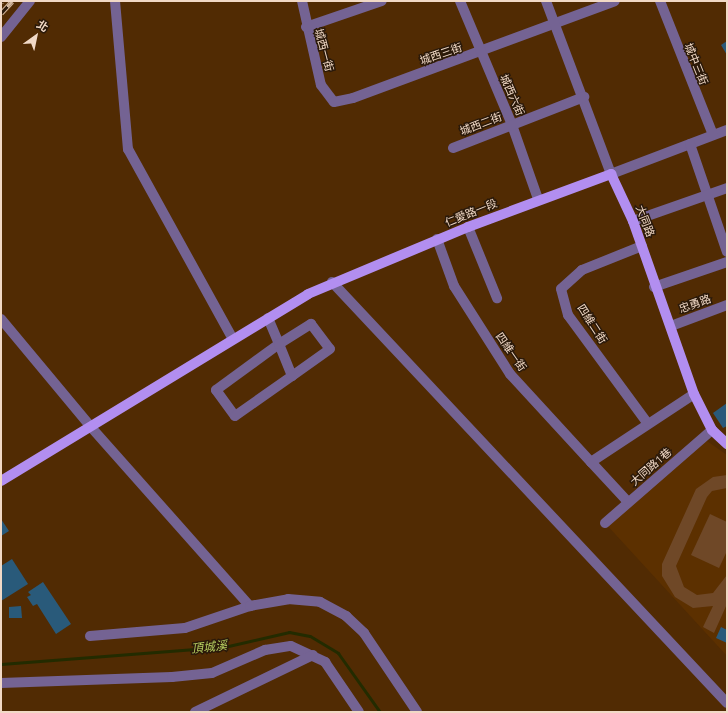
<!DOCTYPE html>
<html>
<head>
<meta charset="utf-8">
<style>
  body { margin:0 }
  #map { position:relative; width:728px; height:713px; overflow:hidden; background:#512b03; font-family:Ubuntu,"Noto Sans TC",sans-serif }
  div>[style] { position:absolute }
  .built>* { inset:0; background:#5c3000 }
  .green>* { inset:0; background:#6f4827 }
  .stream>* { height:3px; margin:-1.5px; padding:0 1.5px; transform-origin:1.5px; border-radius:1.5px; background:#232b00 }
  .building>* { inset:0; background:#295a7a }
  .minor>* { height:10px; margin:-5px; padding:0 5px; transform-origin:5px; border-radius:5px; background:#746393 }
  .major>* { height:10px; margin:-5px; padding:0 5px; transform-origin:5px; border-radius:5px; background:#b28ef0 }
  .rail>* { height:4.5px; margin-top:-2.25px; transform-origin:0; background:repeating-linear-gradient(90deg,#2a190a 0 9px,#d1b69e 0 18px); box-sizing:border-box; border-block:1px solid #d1b69e }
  span { translate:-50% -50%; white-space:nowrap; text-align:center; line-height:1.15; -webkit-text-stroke:3px #2a190a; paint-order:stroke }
  .street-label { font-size:11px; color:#f1d9c6 }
  .water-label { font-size:12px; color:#b6ce60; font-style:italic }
  .frame { position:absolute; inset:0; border:2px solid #f1d9c6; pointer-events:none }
  .north { position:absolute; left:16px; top:16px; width:40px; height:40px; -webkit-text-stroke:3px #2a190a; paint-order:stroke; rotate:33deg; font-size:11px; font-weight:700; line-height:16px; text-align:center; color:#f1d9c6 }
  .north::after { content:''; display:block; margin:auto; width:14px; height:18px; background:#f1d9c6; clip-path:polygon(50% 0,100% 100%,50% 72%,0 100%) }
</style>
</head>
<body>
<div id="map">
  <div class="built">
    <i style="clip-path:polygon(704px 439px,727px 455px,727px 656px,605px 523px)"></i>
  </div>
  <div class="green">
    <i style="clip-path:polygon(727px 475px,727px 488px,712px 491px,707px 497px,676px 566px,684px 587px,697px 595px,713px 593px,727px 575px,727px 604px,714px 633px,703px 627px,713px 606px,693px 608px,675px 597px,662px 576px,662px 564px,696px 489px,713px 477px)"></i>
    <i style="clip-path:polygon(710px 514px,727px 522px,727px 551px,719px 568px,691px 555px)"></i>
  </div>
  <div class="stream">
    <i style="left:1px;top:664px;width:224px;rotate:-4.4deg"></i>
    <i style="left:224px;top:647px;width:67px;rotate:-13deg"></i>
    <i style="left:289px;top:632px;width:21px;rotate:11deg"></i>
    <i style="left:310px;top:636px;width:33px;rotate:31deg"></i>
    <i style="left:338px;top:653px;width:72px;rotate:54.6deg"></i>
  </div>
  <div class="building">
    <i style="clip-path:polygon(727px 41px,727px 55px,721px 45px)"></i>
    <i style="clip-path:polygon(727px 403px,727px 426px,723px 428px,713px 413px)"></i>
    <i style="clip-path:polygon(1px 519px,9px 531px,1px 536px)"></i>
    <i style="clip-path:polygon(12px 559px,28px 584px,1px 601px,1px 566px)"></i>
    <i style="clip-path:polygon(43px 582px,71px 624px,56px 634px,37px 604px,33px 606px,27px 597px,31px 595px,28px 592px)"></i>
    <i style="clip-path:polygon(21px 606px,22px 618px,9px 618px,9px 607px)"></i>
    <i style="clip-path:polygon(721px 627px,727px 630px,727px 643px,716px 638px)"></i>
  </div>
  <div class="minor">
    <i style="left:115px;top:1px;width:149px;rotate:85deg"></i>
    <i style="left:128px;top:149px;width:217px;rotate:61.1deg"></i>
    <i style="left:302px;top:1px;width:86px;rotate:77.3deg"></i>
    <i style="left:321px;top:85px;width:21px;rotate:53deg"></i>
    <i style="left:334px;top:102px;width:19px;rotate:-12deg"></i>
    <i style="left:353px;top:98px;width:279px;rotate:-20.3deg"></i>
    <i style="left:460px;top:1px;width:134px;rotate:67.2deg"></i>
    <i style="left:512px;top:125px;width:78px;rotate:70.6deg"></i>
    <i style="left:546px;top:1px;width:185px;rotate:69.4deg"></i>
    <i style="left:611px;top:174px;width:124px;rotate:-20.8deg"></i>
    <i style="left:660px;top:1px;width:144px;rotate:68.4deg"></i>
    <i style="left:306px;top:27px;width:80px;rotate:-18.9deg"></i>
    <i style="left:1px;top:37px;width:46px;rotate:-51.1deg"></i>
    <i style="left:690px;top:144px;width:114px;rotate:71.1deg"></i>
    <i style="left:453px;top:148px;width:141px;rotate:-21.3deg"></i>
    <i style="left:633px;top:221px;width:100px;rotate:-19.3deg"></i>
    <i style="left:468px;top:227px;width:77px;rotate:67.8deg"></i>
    <i style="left:437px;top:239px;width:50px;rotate:70.1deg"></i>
    <i style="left:454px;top:286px;width:104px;rotate:57.5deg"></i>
    <i style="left:510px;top:374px;width:120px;rotate:47.4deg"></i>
    <i style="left:591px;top:462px;width:123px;rotate:-33.4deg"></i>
    <i style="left:642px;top:246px;width:65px;rotate:158.2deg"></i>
    <i style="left:582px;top:270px;width:28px;rotate:138deg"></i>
    <i style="left:561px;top:289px;width:27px;rotate:75deg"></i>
    <i style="left:568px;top:315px;width:135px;rotate:53.7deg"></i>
    <i style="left:332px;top:282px;width:577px;rotate:46.82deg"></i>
    <i style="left:654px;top:287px;width:77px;rotate:-18.9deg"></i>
    <i style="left:268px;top:318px;width:28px;rotate:67deg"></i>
    <i style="left:279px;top:344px;width:78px;rotate:143.9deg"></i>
    <i style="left:216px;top:390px;width:32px;rotate:54deg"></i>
    <i style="left:235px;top:416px;width:70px;rotate:-35.1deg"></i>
    <i style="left:292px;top:376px;width:35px;rotate:-112deg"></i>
    <i style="left:279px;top:344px;width:38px;rotate:-32deg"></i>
    <i style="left:311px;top:324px;width:31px;rotate:53deg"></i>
    <i style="left:330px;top:349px;width:47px;rotate:144.6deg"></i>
    <i style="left:1px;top:319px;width:139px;rotate:50.2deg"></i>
    <i style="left:90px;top:426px;width:241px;rotate:48.4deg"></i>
    <i style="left:671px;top:326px;width:60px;rotate:-20.6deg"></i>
    <i style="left:591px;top:462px;width:54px;rotate:47.2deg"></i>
    <i style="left:605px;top:523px;width:142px;rotate:-41deg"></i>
    <i style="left:90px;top:636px;width:95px;rotate:-4.8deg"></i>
    <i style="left:185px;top:628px;width:69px;rotate:-18.7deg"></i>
    <i style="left:250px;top:606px;width:39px;rotate:-10deg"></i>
    <i style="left:288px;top:599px;width:32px;rotate:5deg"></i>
    <i style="left:320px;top:602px;width:30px;rotate:28deg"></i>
    <i style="left:346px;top:616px;width:25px;rotate:43deg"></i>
    <i style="left:364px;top:633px;width:95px;rotate:56.1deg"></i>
    <i style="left:1px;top:683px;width:171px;rotate:-2deg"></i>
    <i style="left:172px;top:677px;width:40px;rotate:-5.7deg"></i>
    <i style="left:212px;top:673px;width:58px;rotate:-23.5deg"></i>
    <i style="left:265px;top:650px;width:26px;rotate:-9deg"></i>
    <i style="left:291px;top:646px;width:38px;rotate:25deg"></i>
    <i style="left:325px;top:662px;width:60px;rotate:55.8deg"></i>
    <i style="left:195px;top:712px;width:131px;rotate:-25.8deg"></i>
  </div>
  <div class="major">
    <i style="left:1px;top:481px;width:359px;rotate:-31.3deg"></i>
    <i style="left:308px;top:294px;width:173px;rotate:-22.7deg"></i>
    <i style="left:468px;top:227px;width:153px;rotate:-20.3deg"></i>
    <i style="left:611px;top:174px;width:52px;rotate:64.9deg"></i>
    <i style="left:633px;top:221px;width:183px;rotate:70.6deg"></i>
    <i style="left:694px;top:394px;width:40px;rotate:63.4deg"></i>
    <i style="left:712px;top:430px;width:21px;rotate:43deg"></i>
  </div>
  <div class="rail">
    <i style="left:1px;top:2px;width:1px;rotate:-45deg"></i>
    <i style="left:1px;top:13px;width:16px;rotate:-47deg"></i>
  </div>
  <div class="street-label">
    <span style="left:324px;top:50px;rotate:75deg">城西一街</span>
    <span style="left:441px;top:54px;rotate:-19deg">城西三街</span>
    <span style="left:696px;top:64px;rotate:68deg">城中三街</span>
    <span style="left:512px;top:95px;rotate:66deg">城西六街</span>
    <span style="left:481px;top:124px;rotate:-21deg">城西二街</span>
    <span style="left:471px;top:213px;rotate:-22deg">仁愛路一段</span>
    <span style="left:645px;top:221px;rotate:69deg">大同路</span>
    <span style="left:695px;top:304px;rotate:-20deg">忠勇路</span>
    <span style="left:592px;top:324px;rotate:57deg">四維二街</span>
    <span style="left:511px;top:352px;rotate:55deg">四維一街</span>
    <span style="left:651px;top:467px;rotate:-41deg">大同路1巷</span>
  </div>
  <div class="water-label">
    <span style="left:209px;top:647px;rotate:-6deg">頂城溪</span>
  </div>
  <div class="frame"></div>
  <div class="north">北</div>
</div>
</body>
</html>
